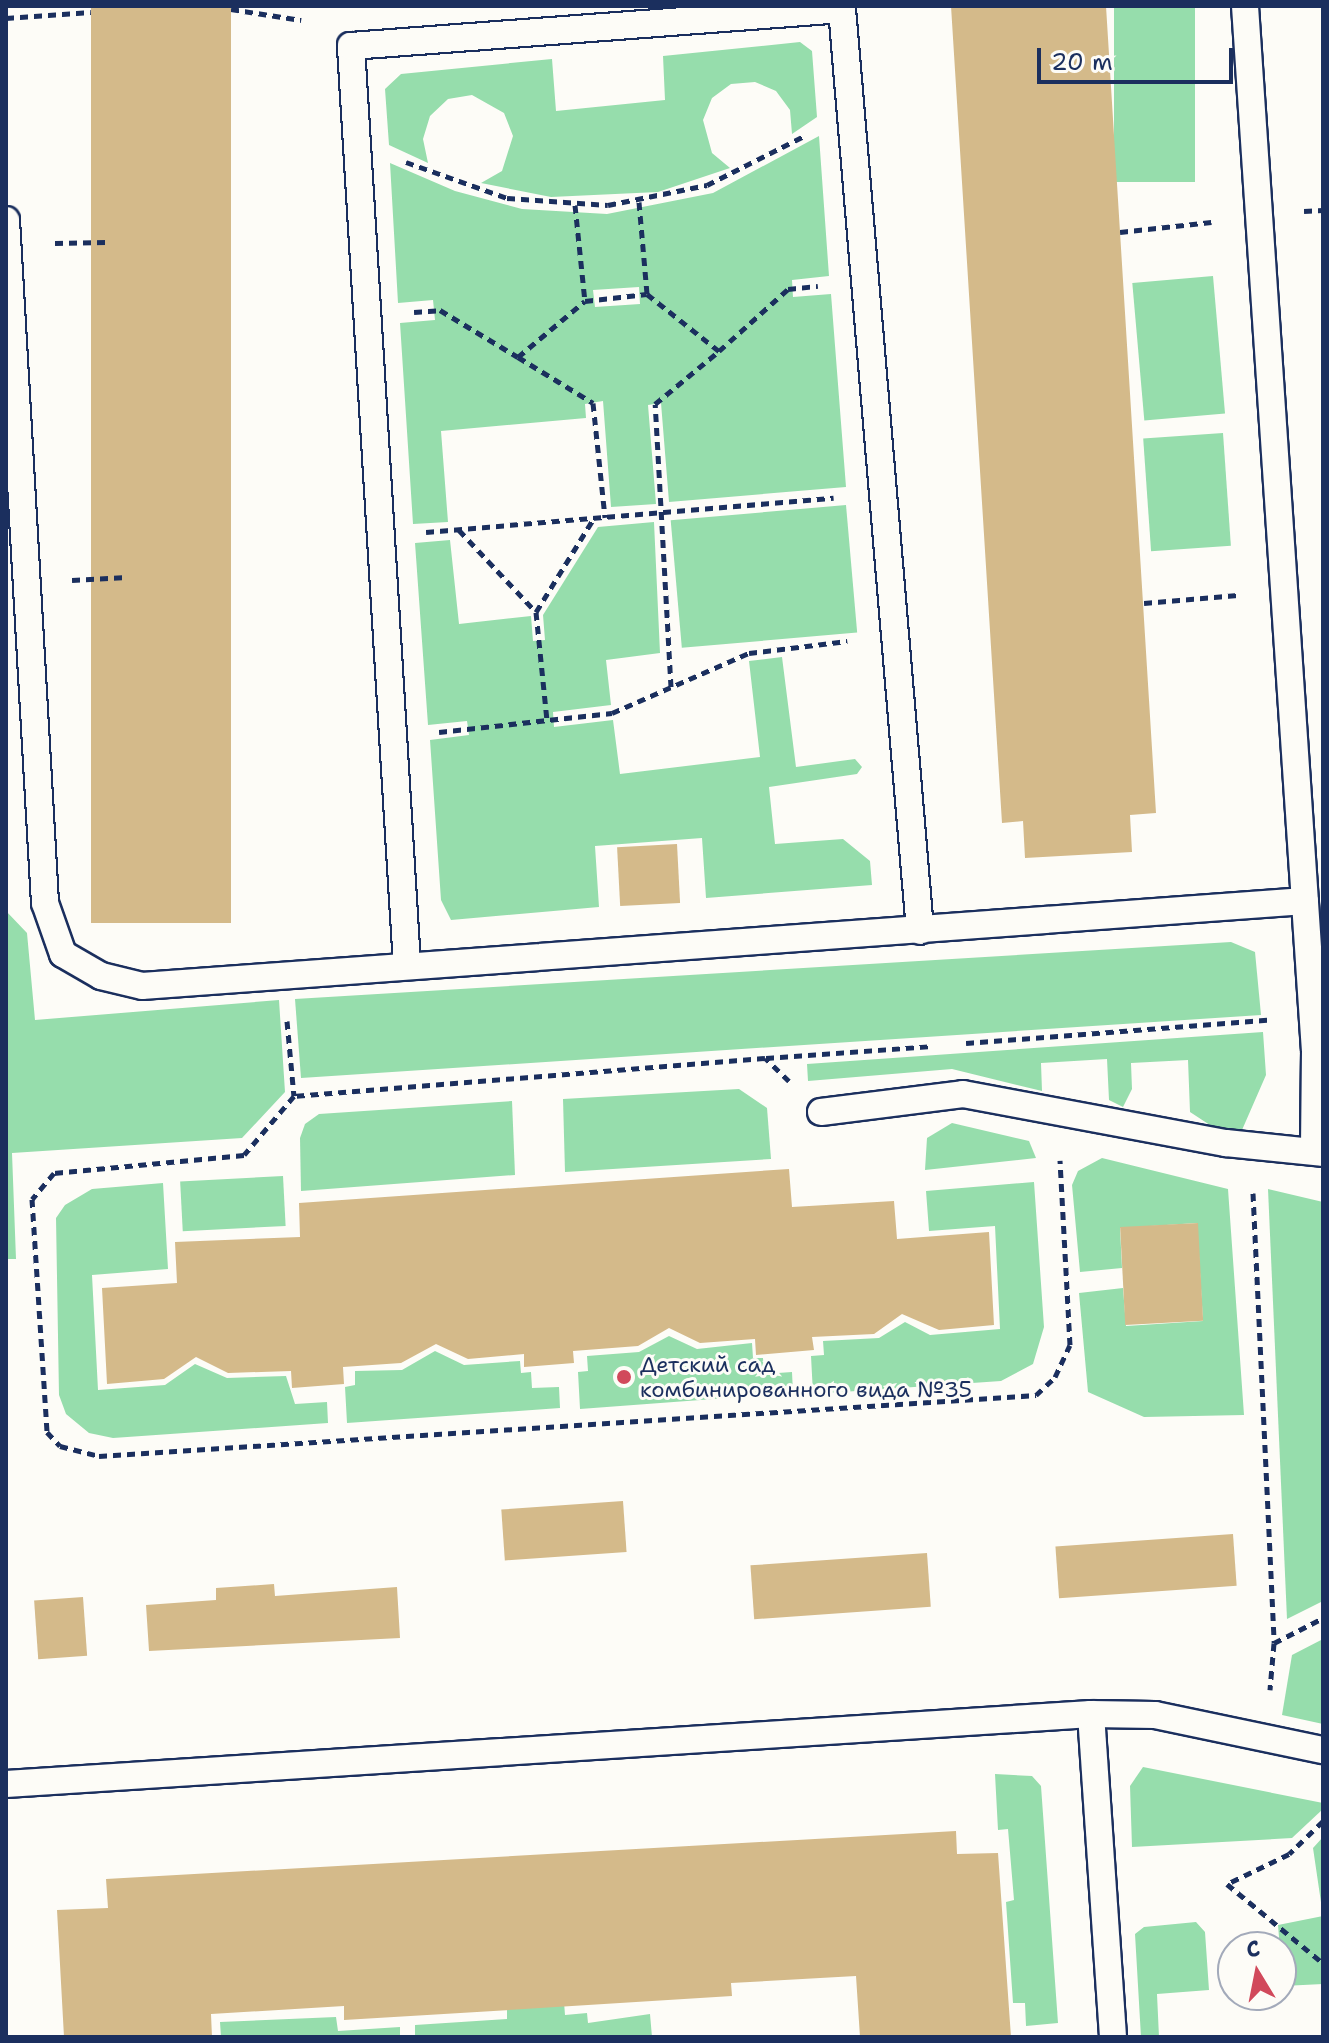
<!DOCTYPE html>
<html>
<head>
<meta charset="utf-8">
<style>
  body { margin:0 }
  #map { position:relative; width:1329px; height:2043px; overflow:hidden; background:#fdfcf7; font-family:"Shantell Sans",sans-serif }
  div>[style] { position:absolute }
  .green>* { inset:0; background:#96ddac; transform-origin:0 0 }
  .building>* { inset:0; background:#d4ba8a; transform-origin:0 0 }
  .path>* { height:5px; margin-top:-2.5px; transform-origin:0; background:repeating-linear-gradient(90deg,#1b2f5e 0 8px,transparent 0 14px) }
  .roads { filter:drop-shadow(2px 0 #1b2f5e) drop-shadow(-2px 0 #1b2f5e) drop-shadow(0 2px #1b2f5e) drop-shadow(0 -2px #1b2f5e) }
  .lane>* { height:26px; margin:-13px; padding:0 13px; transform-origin:13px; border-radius:13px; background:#fdfcf7 }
  .dots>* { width:22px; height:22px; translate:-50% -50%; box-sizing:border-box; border:4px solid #fdfcf7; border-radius:50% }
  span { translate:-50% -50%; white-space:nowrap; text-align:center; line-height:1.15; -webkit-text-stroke:6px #fdfcf7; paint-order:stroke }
  .poi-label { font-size:22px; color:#1b2f5e }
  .left { translate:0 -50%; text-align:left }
  .frame { position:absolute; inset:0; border:8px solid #1b2f5e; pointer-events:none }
  .north { position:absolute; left:1217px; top:1931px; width:80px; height:80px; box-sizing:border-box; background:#fdfcf7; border:2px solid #a3aaba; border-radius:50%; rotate:350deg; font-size:22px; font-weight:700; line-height:32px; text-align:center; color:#1b2f5e }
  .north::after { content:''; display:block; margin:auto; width:28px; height:36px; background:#d1495b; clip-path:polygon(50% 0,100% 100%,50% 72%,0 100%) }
  .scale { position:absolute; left:1037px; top:48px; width:196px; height:36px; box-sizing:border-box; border:4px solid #1b2f5e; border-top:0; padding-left:10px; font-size:24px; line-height:28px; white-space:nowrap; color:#1b2f5e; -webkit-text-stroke:6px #fdfcf7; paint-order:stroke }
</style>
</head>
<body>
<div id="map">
  <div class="green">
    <i style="left:1114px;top:6px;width:81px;height:176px"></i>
    <i style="clip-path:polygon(800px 42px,812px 51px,817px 117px,792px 134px,790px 110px,776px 91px,755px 82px,731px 84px,712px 98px,703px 120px,712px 153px,730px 168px,658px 192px,551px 197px,481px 183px,502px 171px,513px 136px,504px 113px,472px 95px,448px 99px,430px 116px,423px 139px,428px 163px,389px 145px,385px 89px,401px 74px,552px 59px,556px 111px,665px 100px,663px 56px)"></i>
    <i style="clip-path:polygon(evenodd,819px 136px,829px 276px,792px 280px,793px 297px,831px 294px,846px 487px,669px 502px,661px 403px,648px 405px,656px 504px,611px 507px,603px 401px,585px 404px,586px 418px,441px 431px,448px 522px,413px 524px,400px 323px,435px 320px,433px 300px,398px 303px,390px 163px,455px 191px,522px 209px,607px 214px,713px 193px,819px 136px,639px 287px,640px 304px,595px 307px,593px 290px,639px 287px)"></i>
    <i style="left:1213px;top:276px;width:138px;height:81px;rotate:85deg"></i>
    <i style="left:1223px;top:433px;width:113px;height:80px;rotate:86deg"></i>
    <i style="left:846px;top:505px;width:128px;height:176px;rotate:85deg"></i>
    <i style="clip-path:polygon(654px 522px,660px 653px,606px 660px,611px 705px,553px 712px,554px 727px,613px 720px,620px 774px,760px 757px,749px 661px,782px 657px,796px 767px,855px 759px,862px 767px,857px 774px,769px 787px,775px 844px,843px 839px,870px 861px,872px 885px,706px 898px,702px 838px,595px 846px,599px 907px,451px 920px,441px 900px,430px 740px,469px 735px,467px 721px,428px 725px,415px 543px,450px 540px,459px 624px,531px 616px,533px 641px,545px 640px,543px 615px,598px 527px)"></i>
    <i style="clip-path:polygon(6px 911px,27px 933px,35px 1020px,279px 1000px,285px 1092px,242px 1138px,12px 1153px,16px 1259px,6px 1259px)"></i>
    <i style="clip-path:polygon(1231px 942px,1255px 952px,1261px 1015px,301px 1078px,295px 999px)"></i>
    <i style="clip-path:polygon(1263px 1032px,1266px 1075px,1242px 1130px,1219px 1131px,1190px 1112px,1188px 1060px,1131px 1063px,1132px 1089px,1123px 1107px,1109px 1100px,1107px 1059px,1041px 1063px,1042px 1091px,952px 1069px,808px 1081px,807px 1064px)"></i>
    <i style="clip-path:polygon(739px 1089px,767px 1108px,771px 1159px,565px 1172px,563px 1099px)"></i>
    <i style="clip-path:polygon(512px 1101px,515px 1175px,301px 1191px,300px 1138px,305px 1124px,319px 1114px)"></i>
    <i style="clip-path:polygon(952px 1123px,1029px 1141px,1036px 1158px,925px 1170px,927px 1138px)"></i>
    <i style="clip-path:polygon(1102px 1158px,1228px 1189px,1244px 1415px,1144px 1417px,1088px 1392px,1079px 1293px,1123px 1288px,1126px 1326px,1203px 1321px,1197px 1223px,1120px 1228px,1122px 1268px,1080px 1272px,1072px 1185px,1078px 1171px)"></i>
    <i style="left:283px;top:1176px;width:50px;height:103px;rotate:87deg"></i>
    <i style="clip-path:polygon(1034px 1182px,1044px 1327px,1033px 1364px,1001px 1381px,813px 1394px,811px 1356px,824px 1355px,823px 1341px,879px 1338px,905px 1322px,930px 1335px,1000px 1329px,995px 1226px,929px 1231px,926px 1191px)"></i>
    <i style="clip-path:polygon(163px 1183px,168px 1269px,92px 1275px,98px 1390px,165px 1385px,195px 1364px,227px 1378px,286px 1376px,295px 1404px,327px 1402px,328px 1423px,113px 1438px,89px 1433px,66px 1414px,59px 1395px,56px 1218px,65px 1205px,92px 1189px)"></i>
    <i style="clip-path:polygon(1268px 1189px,1323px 1202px,1323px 1601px,1287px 1619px)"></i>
    <i style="clip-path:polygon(669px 1336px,697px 1349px,752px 1343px,753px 1358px,763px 1358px,764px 1374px,792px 1372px,793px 1393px,580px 1409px,578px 1372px,588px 1371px,587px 1356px,639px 1352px)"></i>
    <i style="clip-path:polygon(435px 1351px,464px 1365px,520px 1361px,521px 1373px,531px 1372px,532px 1388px,559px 1387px,560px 1408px,347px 1423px,345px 1387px,355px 1385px,355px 1371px,402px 1370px)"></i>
    <i style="clip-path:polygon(1323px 1639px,1323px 1724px,1282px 1715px,1292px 1655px)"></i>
    <i style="clip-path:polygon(1143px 1767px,1323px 1803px,1323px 1809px,1292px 1838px,1132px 1847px,1130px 1786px)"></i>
    <i style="clip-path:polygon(995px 1774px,1032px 1776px,1041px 1786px,1058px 2023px,1026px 2026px,1025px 2003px,1013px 2003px,1006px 1902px,1014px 1900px,1008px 1829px,998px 1830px)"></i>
    <i style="clip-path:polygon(1323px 1837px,1323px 1984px,1283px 1986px,1278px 1925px,1323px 1916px,1313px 1848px)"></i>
    <i style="clip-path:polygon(1196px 1922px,1205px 1932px,1209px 1990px,1157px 1994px,1159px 2037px,1141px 2037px,1135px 1934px,1144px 1927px)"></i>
    <i style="clip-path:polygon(564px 2002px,565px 2015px,587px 2013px,588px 2023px,650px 2014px,652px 2037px,415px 2037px,415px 2025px,507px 2019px,507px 2004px)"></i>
    <i style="clip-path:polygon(336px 2017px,338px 2031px,400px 2027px,400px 2037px,221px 2037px,220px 2022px)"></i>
  </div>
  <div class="building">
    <i style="left:91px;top:6px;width:140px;height:917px"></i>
    <i style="clip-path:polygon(951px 6px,1106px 6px,1156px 813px,1130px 815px,1132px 852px,1025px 858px,1023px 821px,1002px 823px)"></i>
    <i style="left:677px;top:844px;width:59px;height:60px;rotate:87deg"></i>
    <i style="clip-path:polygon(789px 1169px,792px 1207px,894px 1201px,897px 1239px,989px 1232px,994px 1325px,939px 1330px,902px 1314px,874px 1334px,812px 1337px,814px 1350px,756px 1355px,755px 1339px,700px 1343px,669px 1328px,638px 1346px,573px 1351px,574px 1363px,524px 1367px,524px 1354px,468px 1359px,436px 1344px,401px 1363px,343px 1367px,344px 1384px,292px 1388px,291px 1371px,228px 1373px,196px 1357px,164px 1379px,107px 1384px,102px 1288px,177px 1283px,175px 1242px,300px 1237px,299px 1203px)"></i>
    <i style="left:1198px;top:1223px;width:98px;height:78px;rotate:87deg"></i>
    <i style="left:623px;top:1501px;width:51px;height:122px;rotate:86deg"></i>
    <i style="left:1233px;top:1534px;width:52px;height:178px;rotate:86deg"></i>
    <i style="left:927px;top:1553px;width:54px;height:177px;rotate:86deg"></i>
    <i style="clip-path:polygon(274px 1584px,275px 1596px,397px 1587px,400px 1638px,149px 1651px,146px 1605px,216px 1600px,216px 1588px)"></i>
    <i style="left:83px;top:1597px;width:59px;height:49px;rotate:86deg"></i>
    <i style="clip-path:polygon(956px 1831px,957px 1854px,998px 1853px,1011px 2037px,860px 2037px,856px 1976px,731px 1983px,732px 1996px,477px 2012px,344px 2020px,344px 2006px,211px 2014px,212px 2037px,64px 2037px,57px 1910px,108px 1908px,106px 1879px)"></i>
  </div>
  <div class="path">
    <i style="left:231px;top:9px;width:71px;rotate:8.9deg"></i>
    <i style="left:6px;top:18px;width:85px;rotate:-4deg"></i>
    <i style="left:406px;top:162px;width:107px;rotate:19.6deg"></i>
    <i style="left:507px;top:198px;width:101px;rotate:4deg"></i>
    <i style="left:608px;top:205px;width:101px;rotate:-11.4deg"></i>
    <i style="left:707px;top:185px;width:111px;rotate:-26.8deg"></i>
    <i style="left:639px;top:202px;width:92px;rotate:85deg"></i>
    <i style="left:575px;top:205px;width:97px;rotate:84.1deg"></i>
    <i style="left:1304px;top:211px;width:19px;rotate:-3deg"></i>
    <i style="left:1120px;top:232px;width:92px;rotate:-6.3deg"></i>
    <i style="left:55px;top:243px;width:51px;rotate:-1.1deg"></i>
    <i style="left:414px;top:312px;width:26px;rotate:-4deg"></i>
    <i style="left:440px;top:310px;width:91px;rotate:31.1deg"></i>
    <i style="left:518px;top:357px;width:87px;rotate:-39.9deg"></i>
    <i style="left:585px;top:301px;width:62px;rotate:-6.4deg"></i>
    <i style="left:647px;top:294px;width:92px;rotate:38.4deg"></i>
    <i style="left:719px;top:351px;width:93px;rotate:-41.9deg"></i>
    <i style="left:788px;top:289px;width:30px;rotate:-6deg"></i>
    <i style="left:518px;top:357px;width:88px;rotate:31.5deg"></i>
    <i style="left:593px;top:403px;width:115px;rotate:84deg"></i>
    <i style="left:459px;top:530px;width:112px;rotate:46.8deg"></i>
    <i style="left:536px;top:612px;width:110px;rotate:84.2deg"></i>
    <i style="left:426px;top:532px;width:409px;rotate:-4.8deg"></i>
    <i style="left:72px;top:580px;width:55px;rotate:-3.1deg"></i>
    <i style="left:1144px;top:603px;width:94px;rotate:-4.9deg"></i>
    <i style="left:536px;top:612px;width:110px;rotate:-58.3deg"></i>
    <i style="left:671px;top:687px;width:283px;rotate:-93.2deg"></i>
    <i style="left:655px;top:404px;width:83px;rotate:-39.6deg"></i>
    <i style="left:439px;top:732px;width:174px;rotate:-6.3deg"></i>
    <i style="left:612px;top:713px;width:150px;rotate:-23.7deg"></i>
    <i style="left:749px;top:653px;width:99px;rotate:-7deg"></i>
    <i style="left:287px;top:1021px;width:75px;rotate:84.7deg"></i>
    <i style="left:966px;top:1043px;width:302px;rotate:-4.4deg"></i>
    <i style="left:766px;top:1058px;width:166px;rotate:-4.1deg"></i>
    <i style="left:789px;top:1081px;width:33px;rotate:-136deg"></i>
    <i style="left:765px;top:1058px;width:473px;rotate:175.4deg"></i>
    <i style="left:294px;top:1096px;width:77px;rotate:130.3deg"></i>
    <i style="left:244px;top:1155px;width:191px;rotate:174.6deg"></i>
    <i style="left:54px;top:1173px;width:34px;rotate:130deg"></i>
    <i style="left:32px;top:1199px;width:233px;rotate:86.3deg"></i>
    <i style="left:47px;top:1432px;width:19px;rotate:47deg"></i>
    <i style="left:60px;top:1446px;width:40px;rotate:14.4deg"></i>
    <i style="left:99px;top:1456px;width:939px;rotate:-3.72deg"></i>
    <i style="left:1036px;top:1395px;width:26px;rotate:-43deg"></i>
    <i style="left:1055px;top:1377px;width:35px;rotate:-65deg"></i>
    <i style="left:1070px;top:1345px;width:185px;rotate:-93.1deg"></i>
    <i style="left:1253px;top:1193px;width:450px;rotate:87.3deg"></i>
    <i style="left:1274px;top:1643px;width:47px;rotate:94.9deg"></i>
    <i style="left:1274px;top:1643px;width:55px;rotate:-27deg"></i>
    <i style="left:1323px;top:1821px;width:47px;rotate:135.9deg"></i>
    <i style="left:1289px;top:1854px;width:69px;rotate:154.2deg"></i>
    <i style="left:1227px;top:1884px;width:124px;rotate:39.5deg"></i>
  </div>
  <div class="roads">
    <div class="lane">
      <i style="left:1245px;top:6px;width:1047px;rotate:86.17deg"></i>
      <i style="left:1315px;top:1051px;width:100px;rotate:90.6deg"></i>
      <i style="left:6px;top:220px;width:684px;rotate:86.73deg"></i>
      <i style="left:45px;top:903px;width:54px;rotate:70.6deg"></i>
      <i style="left:63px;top:954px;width:44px;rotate:30.1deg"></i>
      <i style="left:101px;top:976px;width:42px;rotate:13.7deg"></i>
      <i style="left:142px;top:986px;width:1166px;rotate:-4.18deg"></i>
      <i style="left:407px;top:965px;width:921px;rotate:-93.49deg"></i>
      <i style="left:351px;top:46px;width:492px;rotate:-4.3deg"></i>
      <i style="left:842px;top:9px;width:925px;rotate:85.16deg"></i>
      <i style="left:821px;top:1112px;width:143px;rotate:-7.2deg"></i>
      <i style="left:963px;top:1094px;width:268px;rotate:10.6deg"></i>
      <i style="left:1226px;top:1143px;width:98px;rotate:5.9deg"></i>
      <i style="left:1091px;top:1714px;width:324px;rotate:86.1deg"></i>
      <i style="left:6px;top:1784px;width:1087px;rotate:-3.69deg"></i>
      <i style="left:1091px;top:1714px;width:64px;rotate:0.9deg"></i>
      <i style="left:1155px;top:1715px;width:172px;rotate:11.8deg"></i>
    </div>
  </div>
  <div class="dots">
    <i style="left:624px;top:1377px;background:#d1495b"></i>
  </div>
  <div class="poi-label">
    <span class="left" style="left:640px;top:1377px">Детский сад<br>комбинированного вида №35</span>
  </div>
  <div class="frame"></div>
  <div class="north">С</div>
  <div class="scale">20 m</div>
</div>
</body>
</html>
